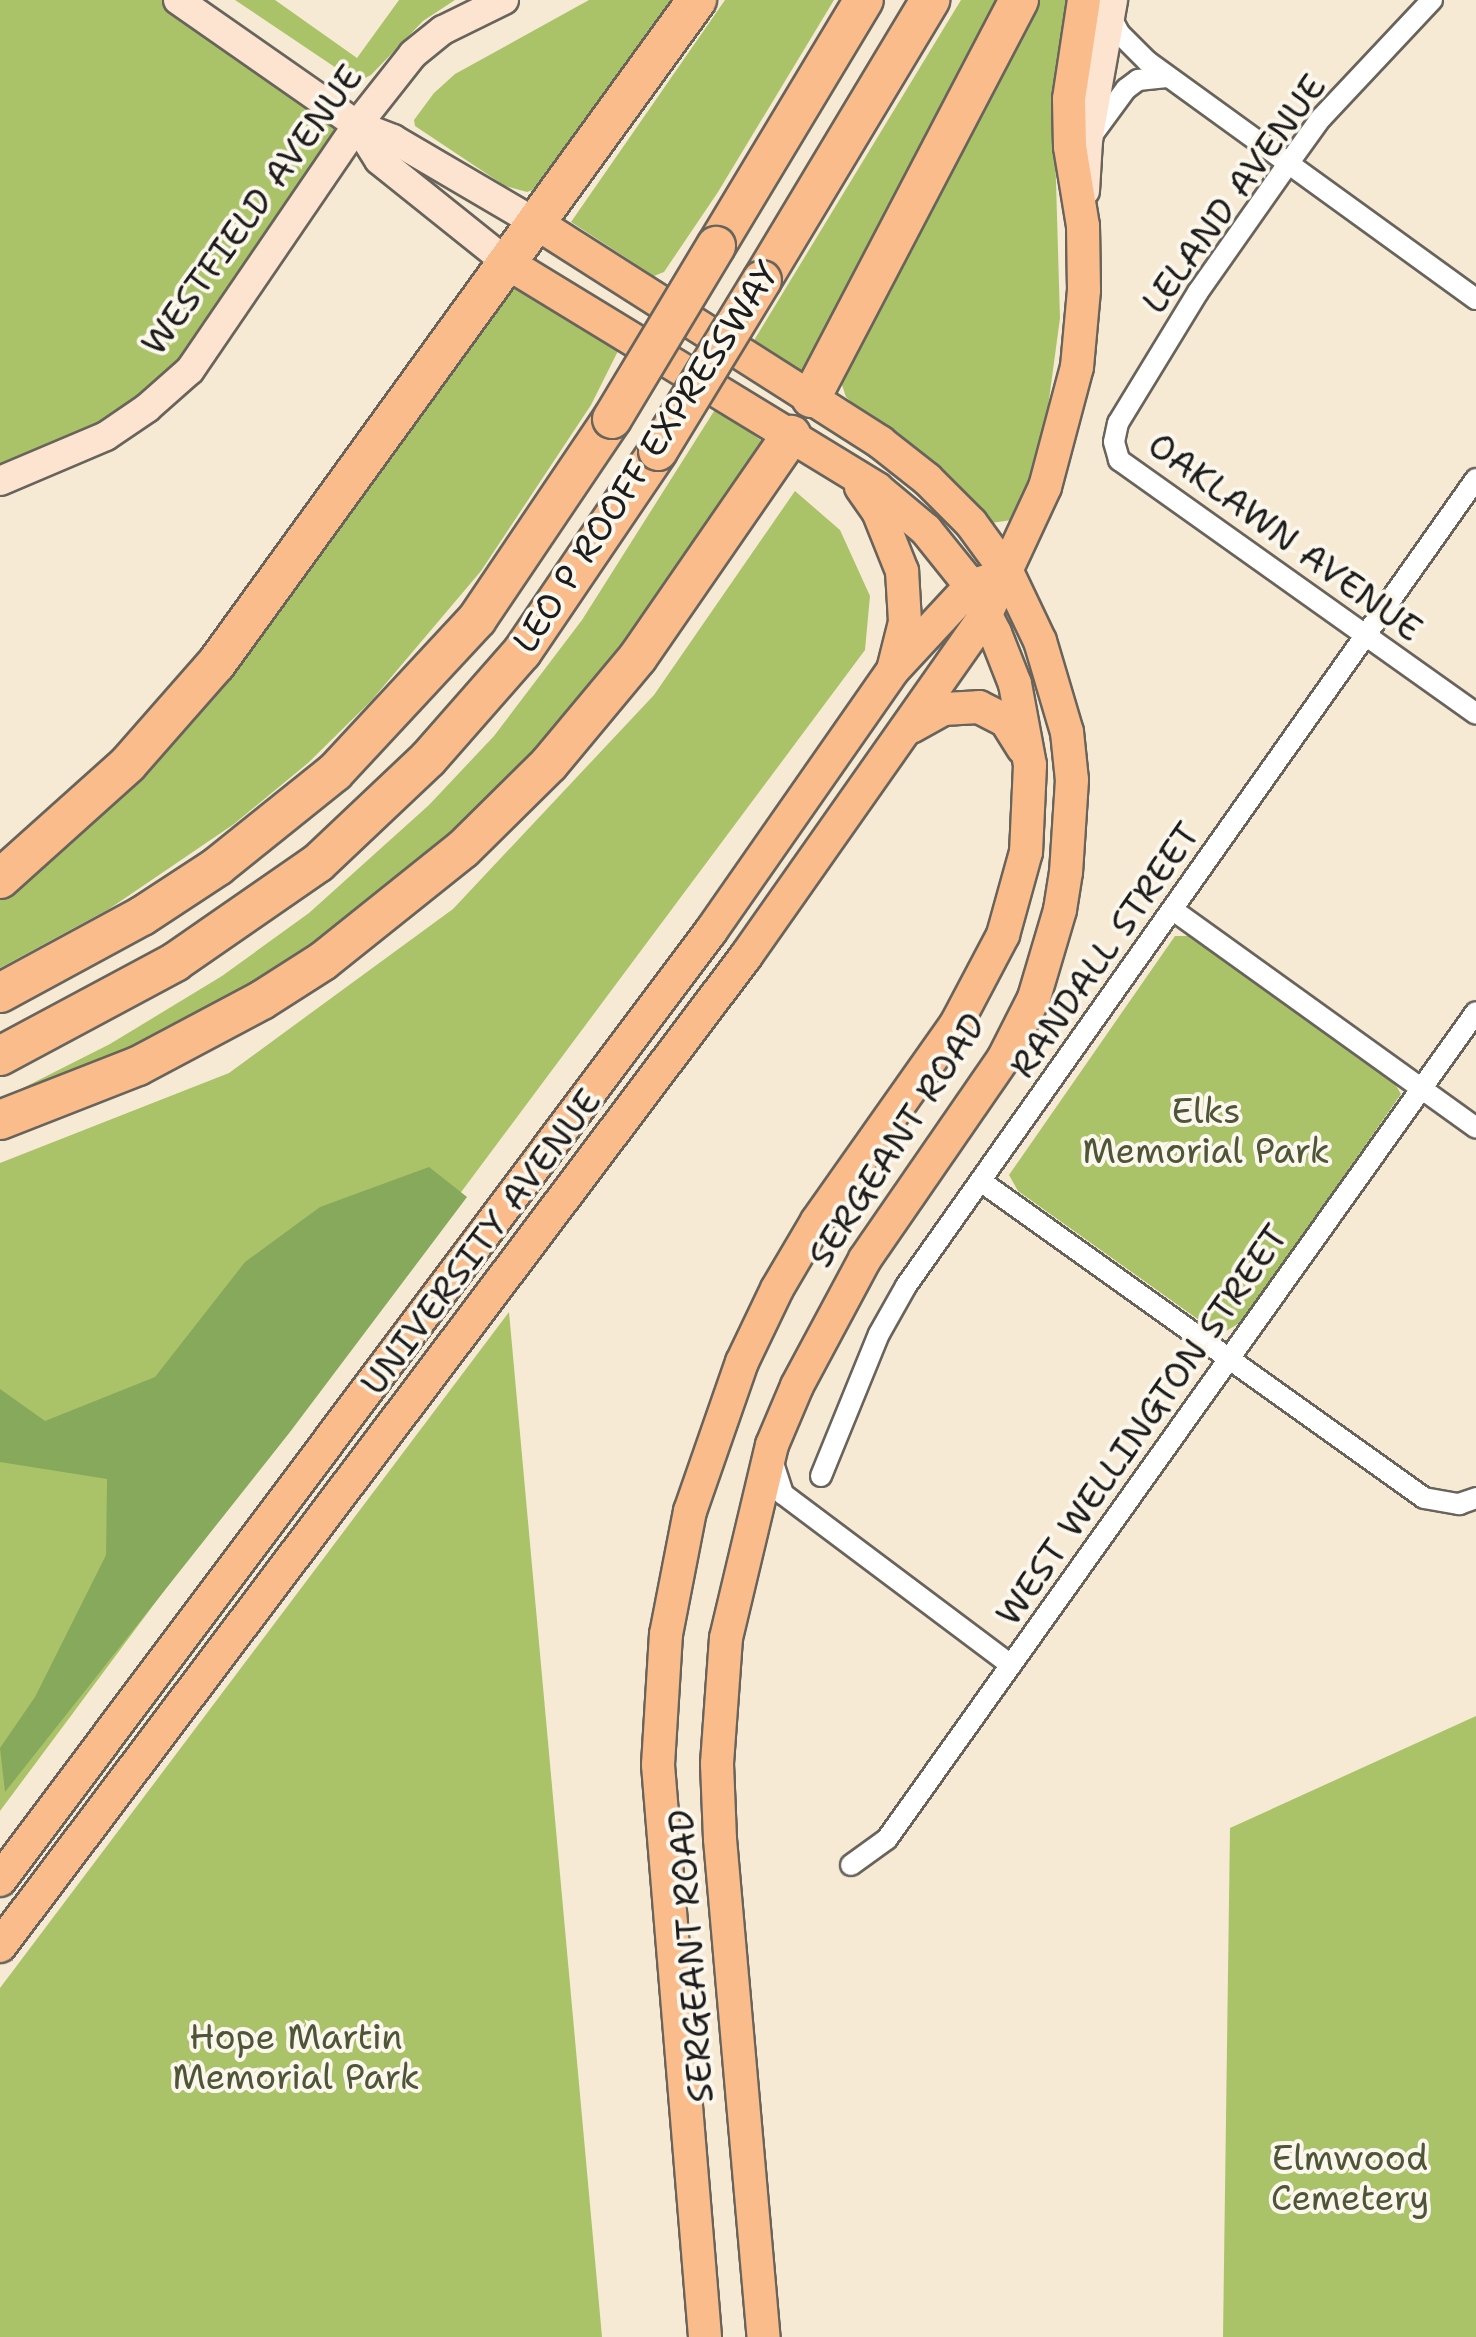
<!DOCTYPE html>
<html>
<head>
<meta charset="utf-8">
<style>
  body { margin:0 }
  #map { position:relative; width:1476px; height:2337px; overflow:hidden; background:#f6ead4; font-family:"Shantell Sans",sans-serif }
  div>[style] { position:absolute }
  .green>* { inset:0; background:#aac368 }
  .forest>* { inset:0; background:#87a95c }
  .roads { filter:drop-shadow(2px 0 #68645c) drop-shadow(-2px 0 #68645c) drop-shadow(0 2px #68645c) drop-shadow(0 -2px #68645c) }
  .street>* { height:20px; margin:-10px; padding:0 10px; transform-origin:10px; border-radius:10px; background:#fff }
  .secondary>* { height:28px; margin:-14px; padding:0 14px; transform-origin:14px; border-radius:14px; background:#fde4d1 }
  .primary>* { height:32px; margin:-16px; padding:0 16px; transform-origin:16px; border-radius:16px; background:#fabc8b }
  .highway>* { height:38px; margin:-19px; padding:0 19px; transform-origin:19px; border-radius:19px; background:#fabc8b }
  .bridges { filter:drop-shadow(2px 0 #68645c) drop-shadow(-2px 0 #68645c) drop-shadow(0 2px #68645c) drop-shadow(0 -2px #68645c) }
  .highway-bridge>* { height:38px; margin:-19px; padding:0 19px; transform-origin:19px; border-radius:19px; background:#fabc8b }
  span { translate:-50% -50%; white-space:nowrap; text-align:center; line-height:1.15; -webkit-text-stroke:8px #fbf7ec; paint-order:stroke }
  .street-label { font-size:35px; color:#1c1c1c }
  .park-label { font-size:35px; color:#4e5637 }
</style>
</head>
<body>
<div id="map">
  <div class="green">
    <i style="clip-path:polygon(0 0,178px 0,357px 125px,147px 408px,0 481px)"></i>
    <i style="clip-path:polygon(235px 0,275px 0,357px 58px,399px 0,455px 0,423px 21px,371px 75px,357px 82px)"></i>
    <i style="clip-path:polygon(589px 0,673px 0,543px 186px,527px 192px,505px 186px,415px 126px,414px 120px,434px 93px,455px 74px)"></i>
    <i style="clip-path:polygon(725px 0,834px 0,718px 192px,664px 272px,654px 276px,571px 222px)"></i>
    <i style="clip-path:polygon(961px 0,1006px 0,803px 376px,753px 342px)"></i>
    <i style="clip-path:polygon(1029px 0,1071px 0,1054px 114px,1060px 318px,1048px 407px,1021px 506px,1012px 520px,991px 523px,862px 412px,846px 397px,841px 382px)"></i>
    <i style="clip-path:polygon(512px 284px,621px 345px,591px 405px,481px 571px,371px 701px,308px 763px,234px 824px,109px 909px,0 968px,0 899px,99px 817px,238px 669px)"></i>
    <i style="clip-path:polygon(716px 408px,769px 446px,598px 694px,403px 888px,167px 1039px,14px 1102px,9px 1095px,110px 1044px,222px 976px,309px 913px,429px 805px,494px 736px,582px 620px)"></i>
    <i style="clip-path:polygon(795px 491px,840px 530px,870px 596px,865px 650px,0 1811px,0 1163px,229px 1073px,453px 909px,654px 695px)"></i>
    <i style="clip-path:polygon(1175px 936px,1192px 936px,1393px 1081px,1401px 1094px,1243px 1321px,1226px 1331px,1213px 1330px,1018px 1191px,1009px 1175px)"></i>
    <i style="clip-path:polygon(509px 1312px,602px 2337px,0 2337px,0 1988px)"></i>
    <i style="clip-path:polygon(1476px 1716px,1476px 2337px,1223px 2337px,1230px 1828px)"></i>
  </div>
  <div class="forest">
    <i style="clip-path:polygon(429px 1167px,467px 1197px,290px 1432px,5px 1792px,0 1748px,35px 1697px,106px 1555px,107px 1479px,0 1462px,0 1389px,45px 1421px,155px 1377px,245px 1262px,320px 1207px)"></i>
  </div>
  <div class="roads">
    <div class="street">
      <i style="left:1432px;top:0;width:162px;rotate:133.2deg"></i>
      <i style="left:1321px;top:118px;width:57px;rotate:125.7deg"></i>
      <i style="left:1288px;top:164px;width:156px;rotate:125.1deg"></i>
      <i style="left:1198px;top:292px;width:153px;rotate:121.4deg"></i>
      <i style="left:1118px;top:423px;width:19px;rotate:102deg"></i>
      <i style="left:1114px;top:442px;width:19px;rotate:74deg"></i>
      <i style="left:1119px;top:460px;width:438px;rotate:35.4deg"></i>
      <i style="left:1109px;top:14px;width:21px;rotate:62deg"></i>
      <i style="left:1119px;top:33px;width:40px;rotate:45deg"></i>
      <i style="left:1147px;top:61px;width:406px;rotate:35.9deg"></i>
      <i style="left:1095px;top:131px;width:52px;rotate:-53.6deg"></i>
      <i style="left:1126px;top:89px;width:15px;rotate:-37deg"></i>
      <i style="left:1138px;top:80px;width:29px;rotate:-6deg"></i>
      <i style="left:1173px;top:910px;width:373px;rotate:35.7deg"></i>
      <i style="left:982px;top:1182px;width:543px;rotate:35.56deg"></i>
      <i style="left:1424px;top:1498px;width:36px;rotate:10deg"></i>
      <i style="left:1459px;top:1504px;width:18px;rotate:-19deg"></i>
      <i style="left:773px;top:1463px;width:33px;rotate:72deg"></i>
      <i style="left:783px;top:1494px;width:285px;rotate:36.9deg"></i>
      <i style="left:821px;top:1476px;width:153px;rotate:-67.8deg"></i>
      <i style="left:879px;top:1334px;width:55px;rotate:-60.6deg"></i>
      <i style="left:906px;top:1286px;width:988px;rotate:-54.77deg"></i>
      <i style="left:851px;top:1865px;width:44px;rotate:-35.8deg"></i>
      <i style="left:887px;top:1839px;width:1015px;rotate:-54.54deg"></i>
    </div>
    <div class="secondary">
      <i style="left:178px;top:0;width:218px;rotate:34.9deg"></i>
      <i style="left:357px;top:125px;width:39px;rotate:21deg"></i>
      <i style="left:393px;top:139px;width:168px;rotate:30.4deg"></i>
      <i style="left:357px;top:125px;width:41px;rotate:57.8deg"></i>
      <i style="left:379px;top:160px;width:166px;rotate:38.7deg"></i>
      <i style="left:1085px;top:191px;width:50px;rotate:-86.6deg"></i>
      <i style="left:1088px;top:141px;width:143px;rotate:-79.9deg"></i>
      <i style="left:0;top:481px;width:115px;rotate:-23deg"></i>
      <i style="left:106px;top:436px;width:50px;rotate:-34.3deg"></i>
      <i style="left:147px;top:408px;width:57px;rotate:-41.5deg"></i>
      <i style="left:190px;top:370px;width:297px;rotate:-55.7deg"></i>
      <i style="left:357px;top:125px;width:90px;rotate:-51.7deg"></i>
      <i style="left:413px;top:54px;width:38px;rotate:-39deg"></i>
      <i style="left:443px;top:30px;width:68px;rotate:-26.2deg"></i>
    </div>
    <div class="primary">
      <i style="left:538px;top:224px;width:406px;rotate:32.5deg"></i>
      <i style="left:880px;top:442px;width:60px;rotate:38.2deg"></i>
      <i style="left:927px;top:479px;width:62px;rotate:45deg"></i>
      <i style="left:971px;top:523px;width:63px;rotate:54deg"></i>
      <i style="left:1008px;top:574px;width:74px;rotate:64.5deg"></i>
      <i style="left:1040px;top:641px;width:95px;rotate:73.5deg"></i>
      <i style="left:1067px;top:732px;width:48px;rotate:84.1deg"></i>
      <i style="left:1072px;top:780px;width:92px;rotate:93.7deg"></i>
      <i style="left:1066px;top:872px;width:38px;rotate:99deg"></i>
      <i style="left:1060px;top:910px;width:92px;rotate:106.5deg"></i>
      <i style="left:1034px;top:998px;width:68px;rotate:116.9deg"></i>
      <i style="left:1003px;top:1059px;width:243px;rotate:124.6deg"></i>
      <i style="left:865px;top:1259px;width:144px;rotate:118.2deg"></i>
      <i style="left:797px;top:1386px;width:64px;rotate:113deg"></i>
      <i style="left:772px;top:1445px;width:198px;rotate:103.4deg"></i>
      <i style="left:726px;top:1638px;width:126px;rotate:94.1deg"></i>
      <i style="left:717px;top:1764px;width:75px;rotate:87.7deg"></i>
      <i style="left:720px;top:1839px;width:500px;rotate:85deg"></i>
      <i style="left:509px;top:264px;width:431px;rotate:31.4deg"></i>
      <i style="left:877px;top:489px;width:64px;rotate:39.9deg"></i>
      <i style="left:926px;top:530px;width:72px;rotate:51.2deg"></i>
      <i style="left:971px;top:586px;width:53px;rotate:62.9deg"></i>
      <i style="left:995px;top:633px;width:55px;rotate:68.6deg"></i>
      <i style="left:1015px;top:684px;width:82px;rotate:79.5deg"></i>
      <i style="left:1030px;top:765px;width:87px;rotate:92.6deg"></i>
      <i style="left:1026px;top:852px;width:86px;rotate:105.5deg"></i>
      <i style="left:1003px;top:935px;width:101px;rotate:117.8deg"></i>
      <i style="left:956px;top:1024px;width:241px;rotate:125.2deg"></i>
      <i style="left:817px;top:1221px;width:79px;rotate:120.5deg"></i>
      <i style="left:777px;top:1289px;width:81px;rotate:115.6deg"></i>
      <i style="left:742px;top:1362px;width:158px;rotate:109.2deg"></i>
      <i style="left:690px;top:1511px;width:125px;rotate:101deg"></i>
      <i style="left:666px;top:1634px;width:131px;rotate:93.5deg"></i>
      <i style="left:658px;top:1765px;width:574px;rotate:85.3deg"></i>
      <i style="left:861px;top:487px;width:29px;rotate:55deg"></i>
      <i style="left:878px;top:511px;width:65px;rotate:68.2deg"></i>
      <i style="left:902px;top:571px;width:51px;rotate:86.6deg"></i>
      <i style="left:905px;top:622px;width:45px;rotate:104deg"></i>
      <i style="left:911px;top:727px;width:37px;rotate:-29deg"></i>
      <i style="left:943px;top:709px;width:36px;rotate:-3deg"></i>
      <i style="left:979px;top:707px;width:30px;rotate:27deg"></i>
      <i style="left:1006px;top:721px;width:32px;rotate:58deg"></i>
      <i style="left:0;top:1880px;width:1186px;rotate:-53.16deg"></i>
      <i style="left:711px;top:931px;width:318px;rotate:-55.1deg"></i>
      <i style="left:893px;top:670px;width:115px;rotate:-47.1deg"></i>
      <i style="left:971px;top:586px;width:19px;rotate:-18deg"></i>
      <i style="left:0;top:1946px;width:1240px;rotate:-53deg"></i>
      <i style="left:746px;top:956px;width:418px;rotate:-54.9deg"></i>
      <i style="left:986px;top:614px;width:140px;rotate:-65.1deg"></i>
      <i style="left:1045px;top:487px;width:124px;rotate:-75.1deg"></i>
      <i style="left:1077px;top:367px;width:77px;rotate:-84.8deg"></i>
      <i style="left:1084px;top:290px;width:64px;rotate:-90.9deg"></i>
      <i style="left:1083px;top:226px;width:80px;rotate:-99.3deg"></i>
      <i style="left:1070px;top:147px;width:48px;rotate:-91.2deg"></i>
      <i style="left:1069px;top:99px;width:100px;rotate:-81.4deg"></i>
    </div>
    <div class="highway">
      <i style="left:716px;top:246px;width:287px;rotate:-59deg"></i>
      <i style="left:762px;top:280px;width:327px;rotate:-59deg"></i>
      <i style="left:811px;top:398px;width:449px;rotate:-62.4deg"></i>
      <i style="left:0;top:879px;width:172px;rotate:-41.9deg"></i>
      <i style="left:128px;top:764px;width:133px;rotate:-48.7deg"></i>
      <i style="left:216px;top:664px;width:820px;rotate:-54.08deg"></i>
      <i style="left:0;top:993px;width:162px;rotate:-28.5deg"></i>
      <i style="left:142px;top:916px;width:91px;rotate:-33.3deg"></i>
      <i style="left:218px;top:866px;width:150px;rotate:-38.8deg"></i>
      <i style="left:335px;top:772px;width:209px;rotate:-47.1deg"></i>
      <i style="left:477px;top:619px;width:241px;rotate:-56deg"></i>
      <i style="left:0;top:1056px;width:199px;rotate:-28.2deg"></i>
      <i style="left:175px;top:962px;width:174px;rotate:-34.7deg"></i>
      <i style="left:318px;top:863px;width:151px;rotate:-43.4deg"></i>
      <i style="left:428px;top:759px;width:142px;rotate:-48.7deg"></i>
      <i style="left:522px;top:652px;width:243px;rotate:-55.9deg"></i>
      <i style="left:0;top:1120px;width:148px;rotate:-21.4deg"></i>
      <i style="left:138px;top:1066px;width:140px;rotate:-28deg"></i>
      <i style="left:262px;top:1000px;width:72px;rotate:-32.6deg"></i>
      <i style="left:323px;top:961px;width:179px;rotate:-38.7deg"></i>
      <i style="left:463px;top:849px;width:121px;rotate:-44.7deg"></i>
      <i style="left:549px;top:764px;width:139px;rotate:-50.2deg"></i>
      <i style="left:638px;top:657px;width:270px;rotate:-55.4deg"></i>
    </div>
  </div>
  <div class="bridges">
    <div class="highway-bridge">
      <i style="left:612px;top:419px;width:202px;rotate:-59deg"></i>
      <i style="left:658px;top:451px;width:200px;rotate:-58.7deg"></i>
    </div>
  </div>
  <div class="street-label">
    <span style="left:1234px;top:194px;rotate:-54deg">LELAND AVENUE</span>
    <span style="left:252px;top:210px;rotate:-54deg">WESTFIELD AVENUE</span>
    <span style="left:646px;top:457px;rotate:-57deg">LEO P ROOFF EXPRESSWAY</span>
    <span style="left:1285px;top:537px;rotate:36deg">OAKLAWN AVENUE</span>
    <span style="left:1105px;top:950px;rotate:-55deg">RANDALL STREET</span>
    <span style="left:897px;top:1140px;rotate:-57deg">SERGEANT ROAD</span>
    <span style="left:481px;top:1242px;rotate:-53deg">UNIVERSITY AVENUE</span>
    <span style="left:1142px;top:1425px;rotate:-55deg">WEST WELLINGTON STREET</span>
    <span style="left:691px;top:1956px;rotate:-94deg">SERGEANT ROAD</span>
  </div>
  <div class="park-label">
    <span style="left:1206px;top:1131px">Elks<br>Memorial Park</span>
    <span style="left:296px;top:2057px">Hope Martin<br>Memorial Park</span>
    <span style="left:1350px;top:2178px">Elmwood<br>Cemetery</span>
  </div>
</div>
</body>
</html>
